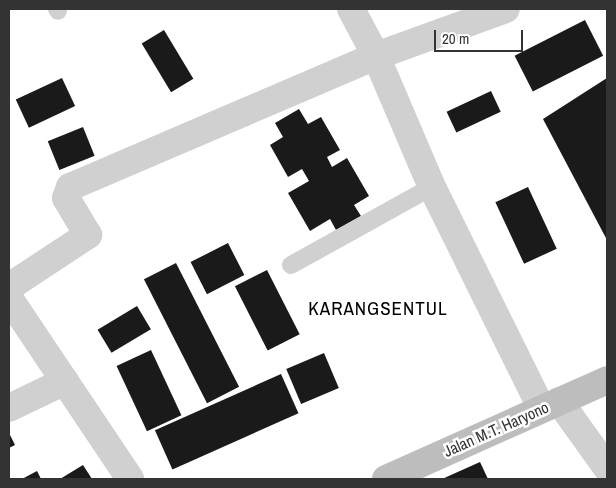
<!DOCTYPE html>
<html>
<head>
<meta charset="utf-8">
<style>
  body { margin:0 }
  #map { position:relative; width:616px; height:488px; overflow:hidden; background:#fff; font-family:"Archivo Narrow",sans-serif }
  div>[style] { position:absolute }
  .building>* { inset:0; background:#1a1a1a; transform-origin:0 0 }
  .lane>* { height:18px; margin:-9px; padding:0 9px; transform-origin:9px; border-radius:9px; background:#d0d0d0 }
  .street>* { height:28px; margin:-14px; padding:0 14px; transform-origin:14px; border-radius:14px; background:#d0d0d0 }
  .secondary>* { height:28px; margin:-14px; padding:0 14px; transform-origin:14px; border-radius:14px; background:#bdbdbd }
  span { translate:-50% -50%; white-space:nowrap; text-align:center; line-height:1.15; -webkit-text-stroke:5px #fff; paint-order:stroke }
  .street-label { font-size:16px; color:#333 }
  .quarter-label { font-size:19px; color:#000; letter-spacing:1px }
  .frame { position:absolute; inset:0; border:10px solid #333; pointer-events:none }
  .scale { position:absolute; left:434px; top:30px; width:89px; height:22px; box-sizing:border-box; border:2px solid #333; border-top:0; padding-left:6px; font-size:15px; line-height:18px; white-space:nowrap; color:#333; -webkit-text-stroke:4px #fff; paint-order:stroke }
</style>
</head>
<body>
<div id="map">
  <div class="building">
    <i style="left:585px;top:20px;width:40px;height:79px;rotate:63deg"></i>
    <i style="left:164px;top:30px;width:57px;height:26px;rotate:59deg"></i>
    <i style="left:62px;top:78px;width:31px;height:51px;rotate:65deg"></i>
    <i style="clip-path:polygon(607px 78px,607px 240px,543px 119px)"></i>
    <i style="left:491px;top:91px;width:23px;height:49px;rotate:65deg"></i>
    <i style="clip-path:polygon(299px 109px,308px 124px,321px 117px,340px 150px,327px 157px,332px 167px,347px 158px,369px 196px,354px 205px,361px 216px,336px 230px,330px 219px,310px 231px,288px 193px,309px 181px,302px 169px,288px 177px,270px 145px,283px 137px,275px 123px)"></i>
    <i style="left:83px;top:127px;width:31px;height:38px;rotate:68deg"></i>
    <i style="left:528px;top:187px;width:68px;height:36px;rotate:65deg"></i>
    <i style="left:228px;top:243px;width:36px;height:42px;rotate:63deg"></i>
    <i style="left:176px;top:263px;width:139px;height:36px;rotate:63deg"></i>
    <i style="left:267px;top:270px;width:72px;height:36px;rotate:63deg"></i>
    <i style="left:137px;top:306px;width:27px;height:46px;rotate:59deg"></i>
    <i style="left:151px;top:350px;width:72px;height:38px;rotate:65deg"></i>
    <i style="left:324px;top:353px;width:38px;height:41px;rotate:67deg"></i>
    <i style="left:281px;top:374px;width:43px;height:138px;rotate:66deg"></i>
    <i style="clip-path:polygon(9px 433px,15px 445px,9px 448px)"></i>
    <i style="clip-path:polygon(480px 462px,488px 479px,442px 479px)"></i>
    <i style="clip-path:polygon(83px 465px,92px 479px,60px 479px)"></i>
    <i style="clip-path:polygon(37px 471px,41px 479px,22px 479px)"></i>
  </div>
  <div class="lane">
    <i style="left:57px;top:9px;width:2px;rotate:63deg"></i>
    <i style="left:291px;top:265px;width:161px;rotate:-29deg"></i>
  </div>
  <div class="street">
    <i style="left:351px;top:9px;width:53px;rotate:62deg"></i>
    <i style="left:376px;top:56px;width:142px;rotate:66.9deg"></i>
    <i style="left:432px;top:187px;width:246px;rotate:63.7deg"></i>
    <i style="left:9px;top:287px;width:95px;rotate:-33.4deg"></i>
    <i style="left:88px;top:235px;width:43px;rotate:-120.7deg"></i>
    <i style="left:66px;top:198px;width:12px;rotate:-70deg"></i>
    <i style="left:70px;top:187px;width:333px;rotate:-23.2deg"></i>
    <i style="left:376px;top:56px;width:138px;rotate:-19.9deg"></i>
    <i style="left:9px;top:298px;width:218px;rotate:56.2deg"></i>
    <i style="left:559px;top:401px;width:82px;rotate:54.4deg"></i>
    <i style="left:9px;top:408px;width:62px;rotate:-25.7deg"></i>
  </div>
  <div class="secondary">
    <i style="left:386px;top:479px;width:242px;rotate:-24.1deg"></i>
  </div>
  <div class="street-label">
    <span style="left:496px;top:429px;rotate:-24deg">Jalan M.T. Haryono</span>
  </div>
  <div class="quarter-label">
    <span style="left:378px;top:309px">KARANGSENTUL</span>
  </div>
  <div class="frame"></div>
  <div class="scale">20 m</div>
</div>
</body>
</html>
